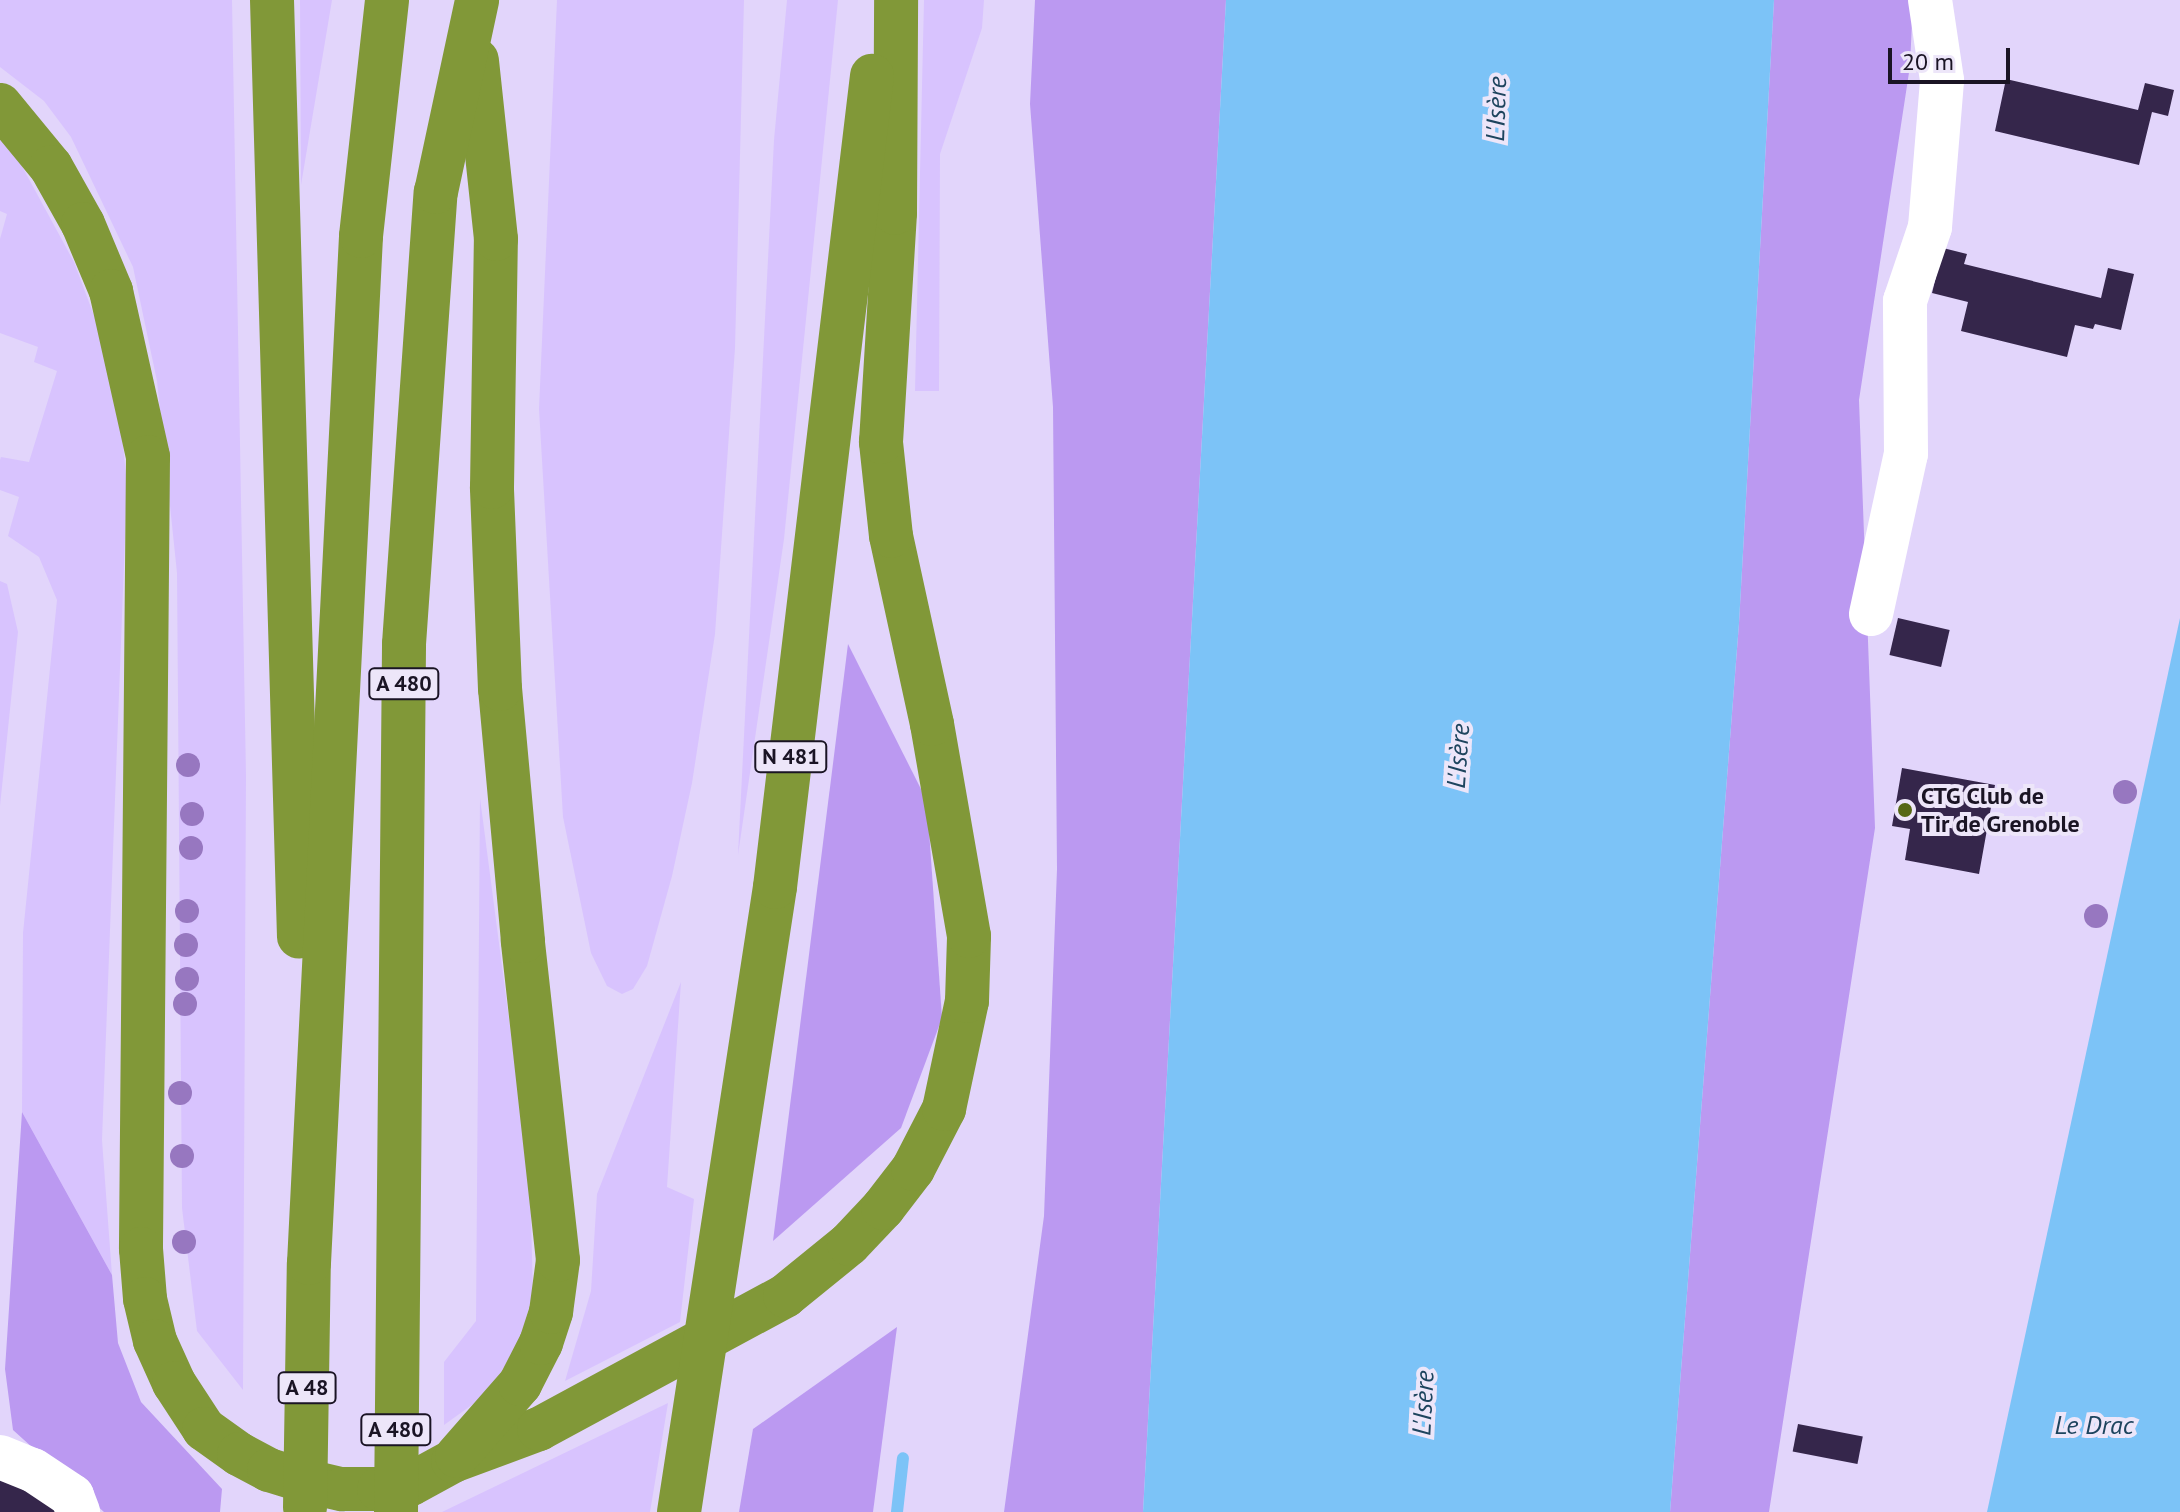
<!DOCTYPE html>
<html>
<head>
<meta charset="utf-8">
<style>
  body { margin:0 }
  #map { position:relative; width:2180px; height:1512px; overflow:hidden; background:#e2d5fb; font-family:"PT Sans",sans-serif }
  div>[style] { position:absolute }
  .green>* { inset:0; background:#d8c3fe }
  .forest>* { inset:0; background:#bb99f1 }
  .water>* { inset:0; background:#7cc3f7 }
  .stream>* { height:12px; margin:-6px; padding:0 6px; transform-origin:6px; border-radius:6px; background:#7cc3f7 }
  .building>* { inset:0; background:#35264b; transform-origin:0 0 }
  .minor>* { height:44px; margin:-22px; padding:0 22px; transform-origin:22px; border-radius:22px; background:#fff }
  .highway>* { height:44px; margin:-22px; padding:0 22px; transform-origin:22px; border-radius:22px; background:#819838 }
  .trees>* { width:24px; height:24px; margin:-12px; border-radius:50%; background:#9777c0 }
  .dots>* { width:22px; height:22px; translate:-50% -50%; box-sizing:border-box; border:4px solid #ede6f9; border-radius:50% }
  span { translate:-50% -50%; white-space:nowrap; text-align:center; line-height:1.15; -webkit-text-stroke:8px #ede6f9; paint-order:stroke }
  .shield-label span { padding:2px 6px; background:#ede6f9; border:2px solid; border-radius:6px; -webkit-text-stroke-width:0 }
  .shield-label { font-size:22px; color:#1a1424; font-weight:700 }
  .poi-label { font-size:24px; color:#1a1424; font-weight:700 }
  .left { translate:0 -50%; text-align:left }
  .water-label { font-size:26px; color:#1d445e; font-style:italic }
  .scale { position:absolute; left:1888px; top:48px; width:122px; height:36px; box-sizing:border-box; border:4px solid #1a1424; border-top:0; padding-left:10px; font-size:24px; line-height:28px; white-space:nowrap; color:#1a1424; -webkit-text-stroke:6px #ede6f9; paint-order:stroke }
</style>
</head>
<body>
<div id="map">
  <div class="green">
    <i style="clip-path:polygon(0 0,232px 0,246px 776px,243px 1390px,197px 1331px,182px 1208px,177px 573px,157px 381px,133px 267px,71px 137px,44px 101px,0 67px)"></i>
    <i style="clip-path:polygon(300px 0,332px 0,301px 185px)"></i>
    <i style="clip-path:polygon(557px 0,744px 0,735px 348px,715px 634px,692px 783px,672px 876px,647px 966px,633px 989px,622px 994px,607px 986px,591px 953px,563px 817px,539px 409px)"></i>
    <i style="clip-path:polygon(787px 0,838px 0,784px 539px,738px 855px,774px 140px)"></i>
    <i style="clip-path:polygon(924px 0,984px 0,982px 28px,940px 154px,939px 391px,915px 391px)"></i>
    <i style="clip-path:polygon(0 136px,11px 146px,74px 262px,105px 345px,120px 414px,127px 485px,102px 1140px,112px 1275px,22px 1112px,23px 933px,57px 600px,39px 557px,8px 536px,19px 497px,0 490px,0 460px,1px 457px,29px 462px,57px 371px,34px 362px,38px 347px,0 333px,0 239px,7px 214px,0 211px)"></i>
    <i style="clip-path:polygon(0 581px,7px 584px,18px 632px,0 806px)"></i>
    <i style="clip-path:polygon(480px 798px,530px 1180px,533px 1293px,519px 1344px,487px 1394px,444px 1425px,444px 1362px,476px 1321px)"></i>
    <i style="clip-path:polygon(681px 982px,667px 1187px,694px 1199px,680px 1322px,565px 1381px,591px 1291px,597px 1194px)"></i>
    <i style="clip-path:polygon(668px 1403px,650px 1512px,442px 1512px)"></i>
  </div>
  <div class="forest">
    <i style="clip-path:polygon(1035px 0,1226px 0,1143px 1512px,1004px 1512px,1044px 1216px,1057px 869px,1053px 407px,1030px 104px)"></i>
    <i style="clip-path:polygon(1774px 0,1913px 0,1910px 66px,1859px 400px,1875px 828px,1769px 1512px,1670px 1512px,1739px 623px)"></i>
    <i style="clip-path:polygon(848px 644px,927px 801px,942px 1018px,901px 1128px,773px 1241px)"></i>
    <i style="clip-path:polygon(22px 1112px,112px 1275px,118px 1343px,141px 1402px,222px 1489px,220px 1512px,104px 1512px,13px 1430px,5px 1369px)"></i>
    <i style="clip-path:polygon(897px 1327px,873px 1512px,739px 1512px,753px 1429px)"></i>
  </div>
  <div class="water">
    <i style="clip-path:polygon(1226px 0,1774px 0,1739px 623px,1670px 1512px,1143px 1512px)"></i>
    <i style="clip-path:polygon(2180px 618px,2180px 1512px,1987px 1512px)"></i>
  </div>
  <div class="stream">
    <i style="left:897px;top:1512px;width:54px;rotate:-83.7deg"></i>
  </div>
  <div class="building">
    <i style="clip-path:polygon(2006px 79px,2138px 110px,2145px 83px,2174px 90px,2168px 116px,2152px 112px,2139px 165px,1995px 131px)"></i>
    <i style="clip-path:polygon(1943px 248px,1967px 254px,1964px 264px,2101px 298px,2108px 268px,2134px 274px,2121px 330px,2095px 324px,2093px 329px,2075px 325px,2067px 357px,1961px 331px,1968px 302px,1932px 293px)"></i>
    <i style="left:1898px;top:618px;width:53px;height:38px;rotate:13deg"></i>
    <i style="clip-path:polygon(1902px 768px,1995px 785px,1979px 874px,1905px 860px,1910px 829px,1892px 826px)"></i>
    <i style="left:1798px;top:1424px;width:66px;height:28px;rotate:11deg"></i>
    <i style="clip-path:polygon(0 1475px,51px 1492px,56px 1512px,0 1512px)"></i>
  </div>
  <div class="minor">
    <i style="left:1871px;top:614px;width:164px;rotate:-77.7deg"></i>
    <i style="left:1906px;top:454px;width:153px;rotate:-90.4deg"></i>
    <i style="left:1905px;top:301px;width:78px;rotate:-71.3deg"></i>
    <i style="left:1930px;top:227px;width:147px;rotate:-85.3deg"></i>
    <i style="left:1942px;top:80px;width:81px;rotate:-98.5deg"></i>
    <i style="left:0;top:1457px;width:35px;rotate:22deg"></i>
    <i style="left:33px;top:1470px;width:47px;rotate:33.7deg"></i>
    <i style="left:72px;top:1496px;width:17px;rotate:69deg"></i>
  </div>
  <div class="highway">
    <i style="left:272px;top:0;width:937px;rotate:88.35deg"></i>
    <i style="left:0;top:105px;width:80px;rotate:50.6deg"></i>
    <i style="left:51px;top:167px;width:65px;rotate:60.7deg"></i>
    <i style="left:83px;top:224px;width:73px;rotate:67.3deg"></i>
    <i style="left:111px;top:291px;width:170px;rotate:77.4deg"></i>
    <i style="left:148px;top:457px;width:792px;rotate:90.51deg"></i>
    <i style="left:141px;top:1249px;width:50px;rotate:85.4deg"></i>
    <i style="left:145px;top:1299px;width:43px;rotate:76.6deg"></i>
    <i style="left:155px;top:1341px;width:46px;rotate:65.7deg"></i>
    <i style="left:174px;top:1383px;width:55px;rotate:56.9deg"></i>
    <i style="left:204px;top:1429px;width:43px;rotate:35.5deg"></i>
    <i style="left:239px;top:1454px;width:34px;rotate:28deg"></i>
    <i style="left:269px;top:1470px;width:39px;rotate:17deg"></i>
    <i style="left:306px;top:1481px;width:37px;rotate:13deg"></i>
    <i style="left:342px;top:1489px;width:37px"></i>
    <i style="left:379px;top:1489px;width:32px;rotate:-9deg"></i>
    <i style="left:411px;top:1484px;width:48px;rotate:-28.7deg"></i>
    <i style="left:453px;top:1461px;width:92px;rotate:-20.4deg"></i>
    <i style="left:539px;top:1429px;width:280px;rotate:-28.4deg"></i>
    <i style="left:785px;top:1296px;width:82px;rotate:-39.1deg"></i>
    <i style="left:849px;top:1244px;width:50px;rotate:-46.6deg"></i>
    <i style="left:883px;top:1208px;width:49px;rotate:-52.4deg"></i>
    <i style="left:913px;top:1169px;width:68px;rotate:-62.7deg"></i>
    <i style="left:944px;top:1109px;width:110px;rotate:-78deg"></i>
    <i style="left:967px;top:1001px;width:65px;rotate:-88.2deg"></i>
    <i style="left:969px;top:936px;width:215px;rotate:-99.9deg"></i>
    <i style="left:932px;top:724px;width:192px;rotate:-102.3deg"></i>
    <i style="left:891px;top:536px;width:95px;rotate:-96.1deg"></i>
    <i style="left:881px;top:442px;width:229px;rotate:-86.5deg"></i>
    <i style="left:895px;top:213px;width:213px;rotate:-89.7deg"></i>
    <i style="left:457px;top:1456px;width:96px;rotate:-48.8deg"></i>
    <i style="left:520px;top:1384px;width:46px;rotate:-62.9deg"></i>
    <i style="left:541px;top:1343px;width:33px;rotate:-72deg"></i>
    <i style="left:551px;top:1312px;width:52px;rotate:-82.3deg"></i>
    <i style="left:558px;top:1260px;width:321px;rotate:-96.3deg"></i>
    <i style="left:523px;top:941px;width:253px;rotate:-95.2deg"></i>
    <i style="left:500px;top:689px;width:202px;rotate:-92.3deg"></i>
    <i style="left:492px;top:487px;width:248px;rotate:-89.1deg"></i>
    <i style="left:496px;top:239px;width:180px;rotate:-96.1deg"></i>
    <i style="left:305px;top:1507px;width:244px;rotate:-89.1deg"></i>
    <i style="left:309px;top:1263px;width:1028px;rotate:-87.1deg"></i>
    <i style="left:361px;top:236px;width:237px;rotate:-83.7deg"></i>
    <i style="left:396px;top:1512px;width:868px;rotate:-89.47deg"></i>
    <i style="left:404px;top:644px;width:453px;rotate:-86deg"></i>
    <i style="left:436px;top:192px;width:196px;rotate:-77.9deg"></i>
    <i style="left:679px;top:1512px;width:632px;rotate:-81.27deg"></i>
    <i style="left:775px;top:887px;width:817px;rotate:-83.18deg"></i>
  </div>
  <div class="trees">
    <i style="left:188px;top:765px"></i>
    <i style="left:2125px;top:792px"></i>
    <i style="left:192px;top:814px"></i>
    <i style="left:191px;top:848px"></i>
    <i style="left:187px;top:911px"></i>
    <i style="left:2096px;top:916px"></i>
    <i style="left:186px;top:945px"></i>
    <i style="left:187px;top:979px"></i>
    <i style="left:185px;top:1004px"></i>
    <i style="left:180px;top:1093px"></i>
    <i style="left:182px;top:1156px"></i>
    <i style="left:184px;top:1242px"></i>
  </div>
  <div class="dots">
    <i style="left:1905px;top:810px;background:#576915"></i>
  </div>
  <div class="shield-label">
    <span style="left:404px;top:684px">A 480</span>
    <span style="left:791px;top:757px">N 481</span>
    <span style="left:307px;top:1388px">A 48</span>
    <span style="left:396px;top:1430px">A 480</span>
  </div>
  <div class="poi-label">
    <span class="left" style="left:1921px;top:810px">CTG Club de<br>Tir de Grenoble</span>
  </div>
  <div class="water-label">
    <span style="left:1496px;top:109px;rotate:-88deg">L'Isère</span>
    <span style="left:1458px;top:756px;rotate:-86deg">L'Isère</span>
    <span style="left:1423px;top:1403px;rotate:-87deg">L'Isère</span>
    <span style="left:2094px;top:1425px">Le Drac</span>
  </div>
  <div class="scale">20 m</div>
</div>
</body>
</html>
